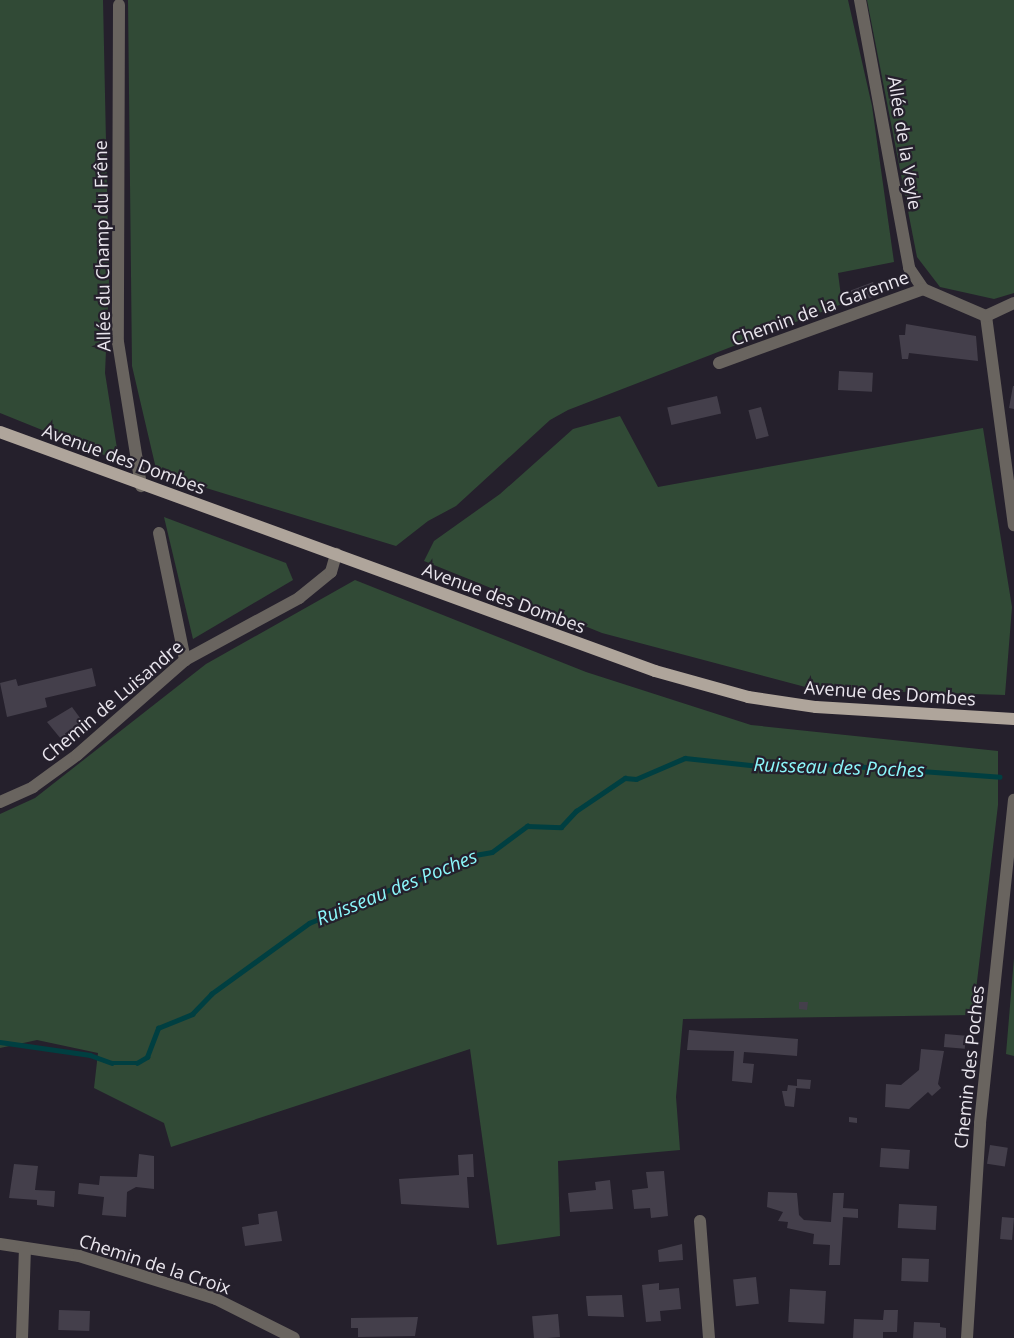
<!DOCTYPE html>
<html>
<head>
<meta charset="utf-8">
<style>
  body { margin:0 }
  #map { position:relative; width:1014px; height:1338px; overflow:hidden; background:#25202c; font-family:"Open Sans",sans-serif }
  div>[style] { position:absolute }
  .green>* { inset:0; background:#314a36 }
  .stream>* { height:4.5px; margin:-2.25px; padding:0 2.25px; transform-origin:2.25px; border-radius:2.25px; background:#003f41 }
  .building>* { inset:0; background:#443f4b; transform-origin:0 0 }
  .minor>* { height:12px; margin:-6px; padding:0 6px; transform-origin:6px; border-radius:6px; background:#69645f }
  .primary>* { height:12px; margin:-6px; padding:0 6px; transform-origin:6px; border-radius:6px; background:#afa59b }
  span { translate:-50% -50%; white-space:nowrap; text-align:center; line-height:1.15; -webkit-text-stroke:4.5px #25202c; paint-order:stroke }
  .street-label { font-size:18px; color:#eae6ee }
  .water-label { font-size:19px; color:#8cf8fc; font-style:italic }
</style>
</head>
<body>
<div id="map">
  <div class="green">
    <i style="clip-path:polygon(0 0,103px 0,109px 284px,105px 373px,119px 461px,0 413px)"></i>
    <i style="clip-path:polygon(128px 0,848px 0,872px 106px,894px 262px,838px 273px,842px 304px,568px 410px,550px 420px,456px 506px,428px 521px,396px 546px,157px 473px,132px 366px)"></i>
    <i style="clip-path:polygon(867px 0,1014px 0,1014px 293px,994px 299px,940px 287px,917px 257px)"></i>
    <i style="clip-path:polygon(620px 416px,658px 487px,983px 428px,1012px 607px,1005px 695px,813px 689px,602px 633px,424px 561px,434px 541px,500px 494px,573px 429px)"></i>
    <i style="clip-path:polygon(164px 517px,286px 563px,293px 580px,193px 639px)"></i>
    <i style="clip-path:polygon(355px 580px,586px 672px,751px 725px,998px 751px,998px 805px,973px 1015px,683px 1019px,676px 1097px,680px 1150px,558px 1161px,560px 1236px,497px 1245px,470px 1049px,171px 1147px,164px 1123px,94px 1088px,98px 1053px,37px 1040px,0 1048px,0 814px,35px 798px,206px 664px)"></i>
    <i style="clip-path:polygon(1014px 958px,1014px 1056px,1006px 1054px)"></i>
  </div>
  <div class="stream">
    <i style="left:0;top:1042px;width:91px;rotate:8.2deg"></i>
    <i style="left:90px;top:1055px;width:23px;rotate:20deg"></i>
    <i style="left:112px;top:1063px;width:25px"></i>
    <i style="left:137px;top:1063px;width:12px;rotate:-31deg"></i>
    <i style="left:147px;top:1057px;width:31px;rotate:-69deg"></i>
    <i style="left:158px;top:1028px;width:37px;rotate:-22deg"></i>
    <i style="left:192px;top:1014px;width:28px;rotate:-46deg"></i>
    <i style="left:211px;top:994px;width:121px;rotate:-35.9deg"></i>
    <i style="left:309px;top:923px;width:105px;rotate:-22.4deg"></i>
    <i style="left:406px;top:883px;width:48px;rotate:-14.6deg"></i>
    <i style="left:452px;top:871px;width:28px;rotate:-35deg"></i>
    <i style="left:475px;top:855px;width:17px;rotate:-10deg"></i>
    <i style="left:492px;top:852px;width:44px;rotate:-36.6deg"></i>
    <i style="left:527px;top:826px;width:34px;rotate:2deg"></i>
    <i style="left:561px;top:827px;width:22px;rotate:-47deg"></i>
    <i style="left:576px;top:811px;width:59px;rotate:-34deg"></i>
    <i style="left:625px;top:778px;width:11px;rotate:5deg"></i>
    <i style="left:636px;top:779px;width:53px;rotate:-23.2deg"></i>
    <i style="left:685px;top:758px;width:123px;rotate:6.1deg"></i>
    <i style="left:807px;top:771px;width:19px;rotate:-21deg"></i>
    <i style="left:825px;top:764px;width:175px;rotate:4.2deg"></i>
  </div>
  <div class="building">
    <i style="left:873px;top:282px;width:14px;height:24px;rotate:69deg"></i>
    <i style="clip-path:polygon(906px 324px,976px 336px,978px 361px,909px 353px,908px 359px,902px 359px,899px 335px,905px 335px)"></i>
    <i style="left:839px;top:371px;width:34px;height:19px;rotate:3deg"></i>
    <i style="clip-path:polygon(1013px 386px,1014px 386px,1014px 409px,1009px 408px)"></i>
    <i style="left:717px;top:396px;width:18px;height:51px;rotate:77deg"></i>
    <i style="left:761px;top:407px;width:30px;height:13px;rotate:75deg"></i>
    <i style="clip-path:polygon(92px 668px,96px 686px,45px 698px,47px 707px,7px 717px,0 683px,16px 679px,18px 686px)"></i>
    <i style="clip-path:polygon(72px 707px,83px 722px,61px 739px,47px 722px)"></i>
    <i style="clip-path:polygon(799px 1002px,808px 1002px,807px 1010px,799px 1009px)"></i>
    <i style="clip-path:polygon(689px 1030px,798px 1039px,797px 1056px,744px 1052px,743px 1063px,754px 1064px,752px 1083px,732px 1081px,734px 1051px,687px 1050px)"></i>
    <i style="left:945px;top:1034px;width:21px;height:13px;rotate:5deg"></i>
    <i style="clip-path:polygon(921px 1049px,944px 1051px,938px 1084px,941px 1088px,932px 1096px,928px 1092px,909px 1109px,885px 1107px,886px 1084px,901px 1085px,919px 1070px)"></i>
    <i style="clip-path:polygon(797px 1079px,811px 1080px,810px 1089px,796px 1088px,794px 1107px,785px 1106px,782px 1091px,787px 1091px,788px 1085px,797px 1086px)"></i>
    <i style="clip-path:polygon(849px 1117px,857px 1118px,857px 1123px,849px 1122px)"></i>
    <i style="left:990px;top:1145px;width:18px;height:19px;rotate:9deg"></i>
    <i style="left:881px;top:1148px;width:29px;height:19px;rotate:4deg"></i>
    <i style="clip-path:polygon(139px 1154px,154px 1156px,154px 1189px,136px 1187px,127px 1192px,126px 1217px,102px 1215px,104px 1197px,78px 1194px,79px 1183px,99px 1185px,100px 1176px,137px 1177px)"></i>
    <i style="clip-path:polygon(473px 1154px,474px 1177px,467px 1177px,469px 1208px,401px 1204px,399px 1179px,459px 1175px,458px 1155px)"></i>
    <i style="clip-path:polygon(14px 1164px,38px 1166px,35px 1190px,55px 1191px,54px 1207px,37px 1205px,37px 1200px,9px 1198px)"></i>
    <i style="clip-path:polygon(664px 1171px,668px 1216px,651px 1218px,650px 1208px,634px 1209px,632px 1190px,648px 1188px,646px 1172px)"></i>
    <i style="clip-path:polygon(610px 1180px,613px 1209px,570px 1212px,568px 1193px,596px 1190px,595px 1182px)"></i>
    <i style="clip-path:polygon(768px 1192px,797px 1193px,799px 1215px,804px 1220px,831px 1222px,833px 1193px,844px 1193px,843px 1208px,858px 1209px,858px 1218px,843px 1217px,840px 1265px,829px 1265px,830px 1245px,813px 1244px,814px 1234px,787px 1228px,788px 1222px,778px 1221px,783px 1212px,767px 1207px)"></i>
    <i style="left:899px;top:1204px;width:38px;height:24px;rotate:3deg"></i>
    <i style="clip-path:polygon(277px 1211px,282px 1241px,245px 1246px,242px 1227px,259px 1224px,258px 1214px)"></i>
    <i style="left:1002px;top:1217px;width:12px;height:22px;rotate:5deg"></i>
    <i style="clip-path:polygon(682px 1244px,683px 1260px,659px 1262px,658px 1250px)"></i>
    <i style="left:902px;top:1258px;width:27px;height:23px;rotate:2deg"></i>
    <i style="left:756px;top:1277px;width:27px;height:23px;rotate:84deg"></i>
    <i style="clip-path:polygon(659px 1283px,659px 1290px,679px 1288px,681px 1309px,660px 1311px,661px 1321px,646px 1322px,642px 1285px)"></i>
    <i style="left:790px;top:1289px;width:36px;height:33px;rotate:3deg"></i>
    <i style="clip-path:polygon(622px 1295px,624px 1317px,588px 1316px,586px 1296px)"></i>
    <i style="left:59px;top:1310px;width:31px;height:20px;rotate:2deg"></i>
    <i style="clip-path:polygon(884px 1310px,898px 1310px,897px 1332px,883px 1332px,883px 1338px,853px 1338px,854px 1319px,883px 1320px)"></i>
    <i style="left:558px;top:1314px;width:23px;height:26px;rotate:85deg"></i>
    <i style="clip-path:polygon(418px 1317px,415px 1336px,358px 1337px,358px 1328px,351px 1328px,351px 1318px)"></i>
    <i style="clip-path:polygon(914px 1322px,940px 1323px,940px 1327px,946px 1328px,946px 1338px,913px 1338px)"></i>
  </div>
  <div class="minor">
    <i style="left:860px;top:0;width:272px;rotate:79.6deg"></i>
    <i style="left:909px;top:268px;width:25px;rotate:56deg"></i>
    <i style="left:119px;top:5px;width:337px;rotate:90.2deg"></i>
    <i style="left:118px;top:342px;width:146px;rotate:80.9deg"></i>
    <i style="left:986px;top:316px;width:211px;rotate:82.4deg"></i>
    <i style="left:986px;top:316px;width:31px;rotate:-25deg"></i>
    <i style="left:719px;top:363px;width:217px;rotate:-19.9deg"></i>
    <i style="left:923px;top:289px;width:69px;rotate:23.2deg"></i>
    <i style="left:159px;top:533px;width:130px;rotate:78.4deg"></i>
    <i style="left:0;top:802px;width:36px;rotate:-24deg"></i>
    <i style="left:33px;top:787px;width:54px;rotate:-36deg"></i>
    <i style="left:77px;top:755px;width:144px;rotate:-41.3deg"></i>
    <i style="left:185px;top:660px;width:130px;rotate:-28.5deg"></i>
    <i style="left:299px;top:598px;width:41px;rotate:-39.1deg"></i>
    <i style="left:331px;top:572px;width:19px;rotate:-74deg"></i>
    <i style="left:700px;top:1221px;width:117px;rotate:85.6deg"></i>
    <i style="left:0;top:1244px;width:80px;rotate:8.6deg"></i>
    <i style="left:79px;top:1256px;width:144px;rotate:17.4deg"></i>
    <i style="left:216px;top:1299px;width:87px;rotate:26.6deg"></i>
    <i style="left:22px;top:1338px;width:90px;rotate:-88.1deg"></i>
    <i style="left:967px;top:1338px;width:215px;rotate:-86.5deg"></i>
    <i style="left:980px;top:1123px;width:325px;rotate:-84deg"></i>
  </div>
  <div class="primary">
    <i style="left:0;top:432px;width:697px;rotate:20.05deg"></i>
    <i style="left:655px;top:671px;width:97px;rotate:15.6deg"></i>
    <i style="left:748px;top:697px;width:69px;rotate:8.4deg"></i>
    <i style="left:816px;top:707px;width:198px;rotate:3.5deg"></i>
  </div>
  <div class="street-label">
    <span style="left:905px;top:143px;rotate:81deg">Allée de la Veyle</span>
    <span style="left:102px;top:246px;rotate:-91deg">Allée du Champ du Frêne</span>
    <span style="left:820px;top:308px;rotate:-20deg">Chemin de la Garenne</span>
    <span style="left:124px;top:459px;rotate:20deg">Avenue des Dombes</span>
    <span style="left:504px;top:598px;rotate:20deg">Avenue des Dombes</span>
    <span style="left:890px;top:693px;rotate:4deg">Avenue des Dombes</span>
    <span style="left:112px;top:701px;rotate:-40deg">Chemin de Luisandre</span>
    <span style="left:969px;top:1067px;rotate:-84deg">Chemin des Poches</span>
    <span style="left:155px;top:1264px;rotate:18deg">Chemin de la Croix</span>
  </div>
  <div class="water-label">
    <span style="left:839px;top:768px;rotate:2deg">Ruisseau des Poches</span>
    <span style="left:397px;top:888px;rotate:-22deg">Ruisseau des Poches</span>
  </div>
</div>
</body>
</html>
